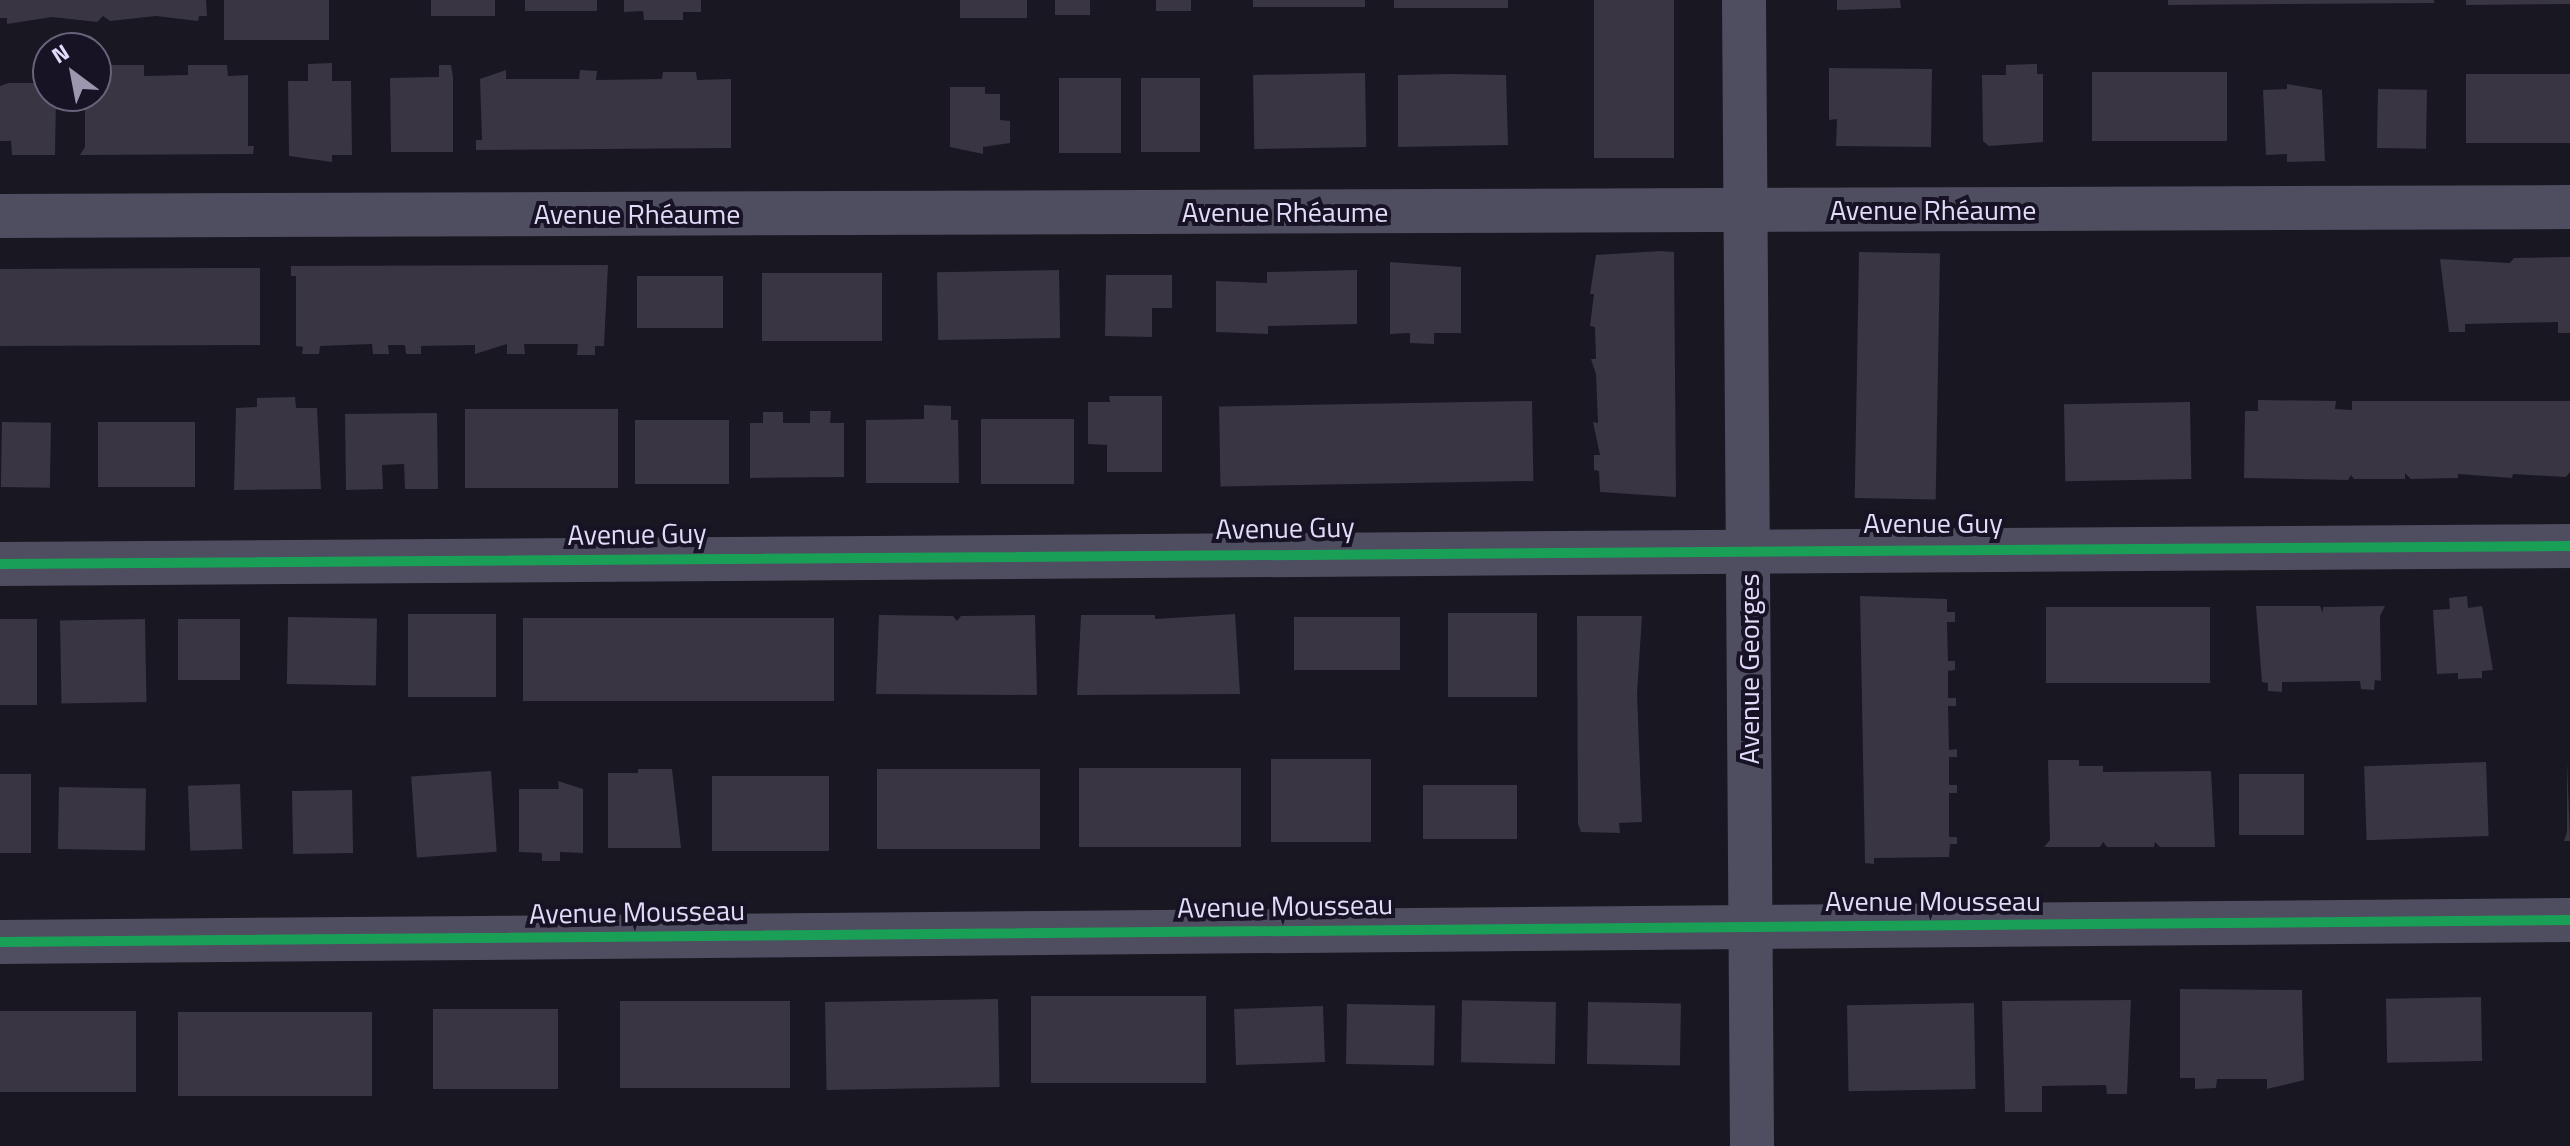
<!DOCTYPE html>
<html>
<head>
<meta charset="utf-8">
<style>
  body { margin:0 }
  #map { position:relative; width:2570px; height:1146px; overflow:hidden; background:#191721; font-family:"Titillium Web",sans-serif }
  div>[style] { position:absolute }
  .building>* { inset:0; background:#393542; transform-origin:0 0 }
  .minor>* { height:44px; margin:-22px; padding:0 22px; transform-origin:22px; border-radius:22px; background:#4f4d60 }
  .cycleway>* { height:10px; margin:-5px; padding:0 5px; transform-origin:5px; border-radius:5px; background:#1a9f57 }
  span { translate:-50% -50%; white-space:nowrap; text-align:center; line-height:1.15; -webkit-text-stroke:8px #171325; paint-order:stroke }
  .street-label { font-size:28px; color:#e2dbfa }
  .north { position:absolute; left:32px; top:32px; width:80px; height:80px; box-sizing:border-box; background:#171325; border:2px solid #68637a; border-radius:50%; rotate:328deg; font-size:22px; font-weight:700; line-height:32px; text-align:center; color:#e2dbfa }
  .north::after { content:''; display:block; margin:auto; width:28px; height:36px; background:#9c96ae; clip-path:polygon(50% 0,100% 100%,50% 72%,0 100%) }
</style>
</head>
<body>
<div id="map">
  <div class="building">
    <i style="clip-path:polygon(0 0,206px 0,207px 16px,199px 16px,198px 21px,156px 16px,110px 21px,103px 16px,97px 22px,52px 17px,7px 24px,7px 18px,0 18px)"></i>
    <i style="left:224px;top:0;width:105px;height:40px"></i>
    <i style="left:431px;top:0;width:64px;height:16px"></i>
    <i style="left:525px;top:0;width:72px;height:11px"></i>
    <i style="clip-path:polygon(624px 0,701px 0,701px 12px,683px 12px,683px 20px,644px 20px,643px 11px,624px 12px)"></i>
    <i style="left:960px;top:0;width:67px;height:18px"></i>
    <i style="left:1055px;top:0;width:35px;height:15px"></i>
    <i style="left:1156px;top:0;width:35px;height:11px"></i>
    <i style="left:1253px;top:0;width:112px;height:7px"></i>
    <i style="left:1394px;top:0;width:114px;height:8px"></i>
    <i style="left:1594px;top:0;width:80px;height:158px"></i>
    <i style="clip-path:polygon(1837px 0,1900px 0,1901px 8px,1837px 10px)"></i>
    <i style="clip-path:polygon(2168px 0,2434px 0,2434px 3px,2168px 5px)"></i>
    <i style="clip-path:polygon(2466px 0,2570px 0,2570px 4px,2466px 5px)"></i>
    <i style="clip-path:polygon(332px 63px,332px 81px,351px 81px,352px 155px,332px 155px,332px 162px,289px 156px,288px 81px,308px 81px,308px 64px)"></i>
    <i style="clip-path:polygon(2037px 64px,2037px 74px,2043px 74px,2043px 142px,1989px 146px,1983px 141px,1982px 75px,2006px 75px,2006px 65px)"></i>
    <i style="clip-path:polygon(106px 65px,144px 65px,144px 76px,188px 75px,188px 65px,227px 65px,228px 76px,248px 75px,248px 146px,254px 146px,253px 154px,80px 155px,85px 147px,85px 96px,96px 96px,96px 76px,105px 75px)"></i>
    <i style="clip-path:polygon(439px 65px,451px 65px,453px 77px,453px 152px,391px 152px,390px 78px,439px 77px)"></i>
    <i style="clip-path:polygon(1829px 68px,1932px 69px,1931px 147px,1836px 146px,1837px 119px,1829px 120px)"></i>
    <i style="clip-path:polygon(506px 70px,506px 79px,579px 79px,580px 70px,597px 71px,596px 80px,662px 79px,663px 72px,696px 72px,697px 80px,731px 79px,731px 148px,476px 150px,476px 140px,482px 140px,480px 79px)"></i>
    <i style="left:2092px;top:72px;width:135px;height:69px"></i>
    <i style="left:1365px;top:73px;width:74px;height:112px;rotate:89deg"></i>
    <i style="clip-path:polygon(1450px 74px,1506px 75px,1508px 145px,1398px 147px,1398px 75px)"></i>
    <i style="left:2466px;top:74px;width:104px;height:69px"></i>
    <i style="left:1059px;top:78px;width:62px;height:75px"></i>
    <i style="left:1141px;top:78px;width:59px;height:74px"></i>
    <i style="clip-path:polygon(9px 83px,48px 83px,48px 96px,56px 96px,55px 155px,12px 155px,11px 141px,0 141px,0 86px)"></i>
    <i style="clip-path:polygon(2287px 84px,2322px 90px,2325px 161px,2287px 162px,2287px 154px,2266px 155px,2263px 90px,2287px 89px)"></i>
    <i style="clip-path:polygon(950px 87px,985px 87px,985px 94px,1000px 94px,1000px 120px,1010px 121px,1010px 143px,983px 147px,983px 154px,950px 147px)"></i>
    <i style="left:2378px;top:89px;width:49px;height:59px;rotate:1deg"></i>
    <i style="clip-path:polygon(1661px 251px,1674px 252px,1676px 497px,1600px 492px,1599px 471px,1594px 470px,1594px 455px,1600px 455px,1593px 422px,1598px 423px,1596px 374px,1591px 359px,1596px 359px,1595px 327px,1590px 326px,1594px 294px,1590px 294px,1596px 255px)"></i>
    <i style="left:1859px;top:252px;width:81px;height:246px;rotate:1deg"></i>
    <i style="clip-path:polygon(2570px 257px,2570px 333px,2558px 333px,2558px 322px,2465px 324px,2465px 332px,2449px 332px,2440px 259px,2510px 263px,2514px 258px)"></i>
    <i style="clip-path:polygon(1390px 262px,1461px 267px,1461px 333px,1434px 333px,1434px 344px,1410px 343px,1410px 333px,1390px 334px)"></i>
    <i style="clip-path:polygon(608px 265px,604px 346px,595px 346px,595px 355px,577px 355px,578px 344px,524px 344px,525px 354px,507px 354px,507px 344px,475px 354px,475px 345px,421px 346px,421px 354px,406px 354px,405px 345px,388px 345px,389px 354px,373px 354px,372px 344px,320px 346px,319px 354px,302px 354px,303px 347px,296px 346px,296px 276px,291px 276px,291px 266px)"></i>
    <i style="clip-path:polygon(209px 268px,260px 268px,260px 345px,0 346px,0 269px)"></i>
    <i style="left:1059px;top:270px;width:68px;height:122px;rotate:89deg"></i>
    <i style="clip-path:polygon(1357px 270px,1357px 324px,1268px 326px,1268px 334px,1216px 332px,1216px 281px,1267px 283px,1267px 272px)"></i>
    <i style="left:882px;top:273px;width:68px;height:120px;rotate:90deg"></i>
    <i style="clip-path:polygon(1106px 275px,1172px 275px,1172px 308px,1152px 308px,1152px 337px,1105px 336px)"></i>
    <i style="left:637px;top:276px;width:86px;height:52px"></i>
    <i style="clip-path:polygon(1109px 396px,1162px 396px,1162px 472px,1107px 472px,1107px 445px,1088px 444px,1088px 402px,1110px 402px)"></i>
    <i style="clip-path:polygon(295px 397px,296px 408px,317px 408px,321px 489px,234px 490px,236px 408px,257px 407px,257px 398px)"></i>
    <i style="clip-path:polygon(2258px 400px,2336px 401px,2335px 409px,2352px 410px,2352px 401px,2570px 401px,2570px 472px,2566px 477px,2513px 474px,2512px 478px,2458px 474px,2458px 478px,2411px 479px,2405px 473px,2405px 479px,2354px 479px,2351px 475px,2348px 480px,2244px 478px,2245px 411px,2258px 411px)"></i>
    <i style="left:1532px;top:401px;width:80px;height:313px;rotate:89deg"></i>
    <i style="left:2190px;top:402px;width:77px;height:126px;rotate:89deg"></i>
    <i style="clip-path:polygon(924px 405px,951px 406px,951px 420px,958px 420px,959px 483px,866px 483px,866px 420px,924px 419px)"></i>
    <i style="left:465px;top:409px;width:153px;height:79px"></i>
    <i style="clip-path:polygon(810px 411px,831px 411px,830px 423px,844px 423px,844px 477px,750px 478px,750px 423px,763px 423px,763px 412px,783px 412px,783px 423px,810px 423px)"></i>
    <i style="clip-path:polygon(437px 413px,438px 489px,405px 489px,404px 464px,382px 465px,383px 489px,346px 490px,345px 414px)"></i>
    <i style="left:1074px;top:419px;width:65px;height:93px;rotate:90deg"></i>
    <i style="left:729px;top:420px;width:64px;height:94px;rotate:90deg"></i>
    <i style="left:2px;top:422px;width:49px;height:65px;rotate:1deg"></i>
    <i style="left:98px;top:422px;width:97px;height:65px"></i>
    <i style="clip-path:polygon(1860px 596px,1947px 599px,1947px 612px,1955px 612px,1955px 622px,1947px 622px,1948px 661px,1955px 661px,1955px 670px,1948px 671px,1948px 698px,1956px 698px,1956px 706px,1948px 706px,1949px 750px,1957px 749px,1957px 757px,1949px 757px,1949px 785px,1957px 785px,1957px 793px,1949px 793px,1949px 837px,1957px 837px,1957px 844px,1950px 844px,1949px 857px,1874px 858px,1874px 864px,1865px 863px)"></i>
    <i style="clip-path:polygon(2467px 596px,2468px 608px,2482px 606px,2493px 670px,2482px 671px,2482px 678px,2458px 679px,2458px 673px,2437px 674px,2433px 610px,2450px 609px,2449px 598px)"></i>
    <i style="clip-path:polygon(2256px 606px,2320px 606px,2323px 613px,2323px 607px,2385px 606px,2380px 616px,2381px 681px,2375px 680px,2374px 690px,2361px 689px,2360px 681px,2282px 682px,2282px 692px,2268px 691px,2268px 683px,2262px 682px)"></i>
    <i style="left:2210px;top:607px;width:76px;height:164px;rotate:90deg"></i>
    <i style="left:1448px;top:613px;width:89px;height:84px"></i>
    <i style="left:408px;top:614px;width:88px;height:83px"></i>
    <i style="clip-path:polygon(1235px 614px,1240px 694px,1077px 695px,1081px 615px,1155px 615px,1155px 619px)"></i>
    <i style="clip-path:polygon(879px 615px,953px 616px,957px 621px,961px 616px,1035px 615px,1037px 695px,876px 694px)"></i>
    <i style="clip-path:polygon(1577px 616px,1642px 616px,1637px 694px,1642px 822px,1619px 823px,1620px 833px,1581px 832px,1578px 824px)"></i>
    <i style="left:288px;top:617px;width:89px;height:67px;rotate:1deg"></i>
    <i style="left:1294px;top:617px;width:106px;height:53px"></i>
    <i style="left:523px;top:618px;width:311px;height:83px"></i>
    <i style="left:37px;top:619px;width:86px;height:37px;rotate:90deg"></i>
    <i style="left:145px;top:619px;width:83px;height:85px;rotate:89deg"></i>
    <i style="left:240px;top:619px;width:61px;height:62px;rotate:90deg"></i>
    <i style="left:1271px;top:759px;width:100px;height:83px"></i>
    <i style="clip-path:polygon(2048px 760px,2079px 760px,2079px 766px,2103px 766px,2103px 772px,2211px 771px,2215px 847px,2160px 847px,2155px 842px,2154px 847px,2107px 847px,2103px 842px,2100px 847px,2044px 847px,2050px 840px)"></i>
    <i style="clip-path:polygon(2567px 760px,2570px 841px,2564px 841px,2567px 832px)"></i>
    <i style="left:2486px;top:762px;width:74px;height:122px;rotate:88deg"></i>
    <i style="left:1241px;top:768px;width:79px;height:162px;rotate:90deg"></i>
    <i style="clip-path:polygon(638px 769px,672px 769px,681px 848px,608px 848px,608px 773px,638px 773px)"></i>
    <i style="left:1040px;top:769px;width:80px;height:163px;rotate:90deg"></i>
    <i style="left:491px;top:771px;width:81px;height:80px;rotate:86deg"></i>
    <i style="left:0;top:774px;width:31px;height:79px"></i>
    <i style="left:2239px;top:774px;width:65px;height:61px"></i>
    <i style="left:712px;top:776px;width:117px;height:75px"></i>
    <i style="clip-path:polygon(558px 781px,583px 789px,583px 853px,560px 852px,560px 861px,542px 861px,542px 853px,519px 852px,519px 789px,559px 789px)"></i>
    <i style="left:240px;top:784px;width:65px;height:52px;rotate:88deg"></i>
    <i style="left:1517px;top:785px;width:54px;height:94px;rotate:90deg"></i>
    <i style="left:59px;top:787px;width:87px;height:62px;rotate:1deg"></i>
    <i style="left:352px;top:790px;width:63px;height:60px;rotate:89deg"></i>
    <i style="clip-path:polygon(2180px 989px,2302px 990px,2304px 1080px,2267px 1089px,2267px 1079px,2217px 1079px,2216px 1088px,2195px 1089px,2195px 1078px,2180px 1078px)"></i>
    <i style="left:1031px;top:996px;width:175px;height:87px"></i>
    <i style="left:2481px;top:997px;width:64px;height:95px;rotate:89deg"></i>
    <i style="left:998px;top:999px;width:88px;height:173px;rotate:89deg"></i>
    <i style="clip-path:polygon(2131px 1000px,2127px 1094px,2107px 1094px,2106px 1085px,2042px 1086px,2042px 1112px,2005px 1112px,2002px 1001px)"></i>
    <i style="left:620px;top:1001px;width:170px;height:87px"></i>
    <i style="left:1556px;top:1002px;width:62px;height:94px;rotate:91deg"></i>
    <i style="left:1588px;top:1002px;width:93px;height:62px;rotate:1deg"></i>
    <i style="left:1974px;top:1003px;width:86px;height:127px;rotate:89deg"></i>
    <i style="left:1347px;top:1004px;width:88px;height:60px;rotate:1deg"></i>
    <i style="left:1323px;top:1006px;width:56px;height:89px;rotate:88deg"></i>
    <i style="left:433px;top:1009px;width:125px;height:80px"></i>
    <i style="left:136px;top:1011px;width:81px;height:136px;rotate:90deg"></i>
    <i style="left:372px;top:1012px;width:84px;height:194px;rotate:90deg"></i>
  </div>
  <div class="minor">
    <i style="left:1744px;top:0;width:1146px;rotate:89.6deg"></i>
    <i style="left:0;top:216px;width:2570px;rotate:-0.2deg"></i>
    <i style="left:0;top:564px;width:2570px;rotate:-0.4deg"></i>
    <i style="left:0;top:942px;width:2570px;rotate:-0.49deg"></i>
  </div>
  <div class="cycleway">
    <i style="left:0;top:564px;width:2570px;rotate:-0.4deg"></i>
    <i style="left:0;top:942px;width:2570px;rotate:-0.49deg"></i>
  </div>
  <div class="street-label">
    <span style="left:1933px;top:210px">Avenue Rhéaume</span>
    <span style="left:1285px;top:212px">Avenue Rhéaume</span>
    <span style="left:637px;top:214px">Avenue Rhéaume</span>
    <span style="left:1933px;top:523px">Avenue Guy</span>
    <span style="left:1285px;top:528px;rotate:-1deg">Avenue Guy</span>
    <span style="left:637px;top:534px;rotate:-1deg">Avenue Guy</span>
    <span style="left:1749px;top:669px;rotate:-90deg">Avenue Georges</span>
    <span style="left:1933px;top:901px">Avenue Mousseau</span>
    <span style="left:1285px;top:906px;rotate:-1deg">Avenue Mousseau</span>
    <span style="left:637px;top:912px;rotate:-1deg">Avenue Mousseau</span>
  </div>
  <div class="north">N</div>
</div>
</body>
</html>
